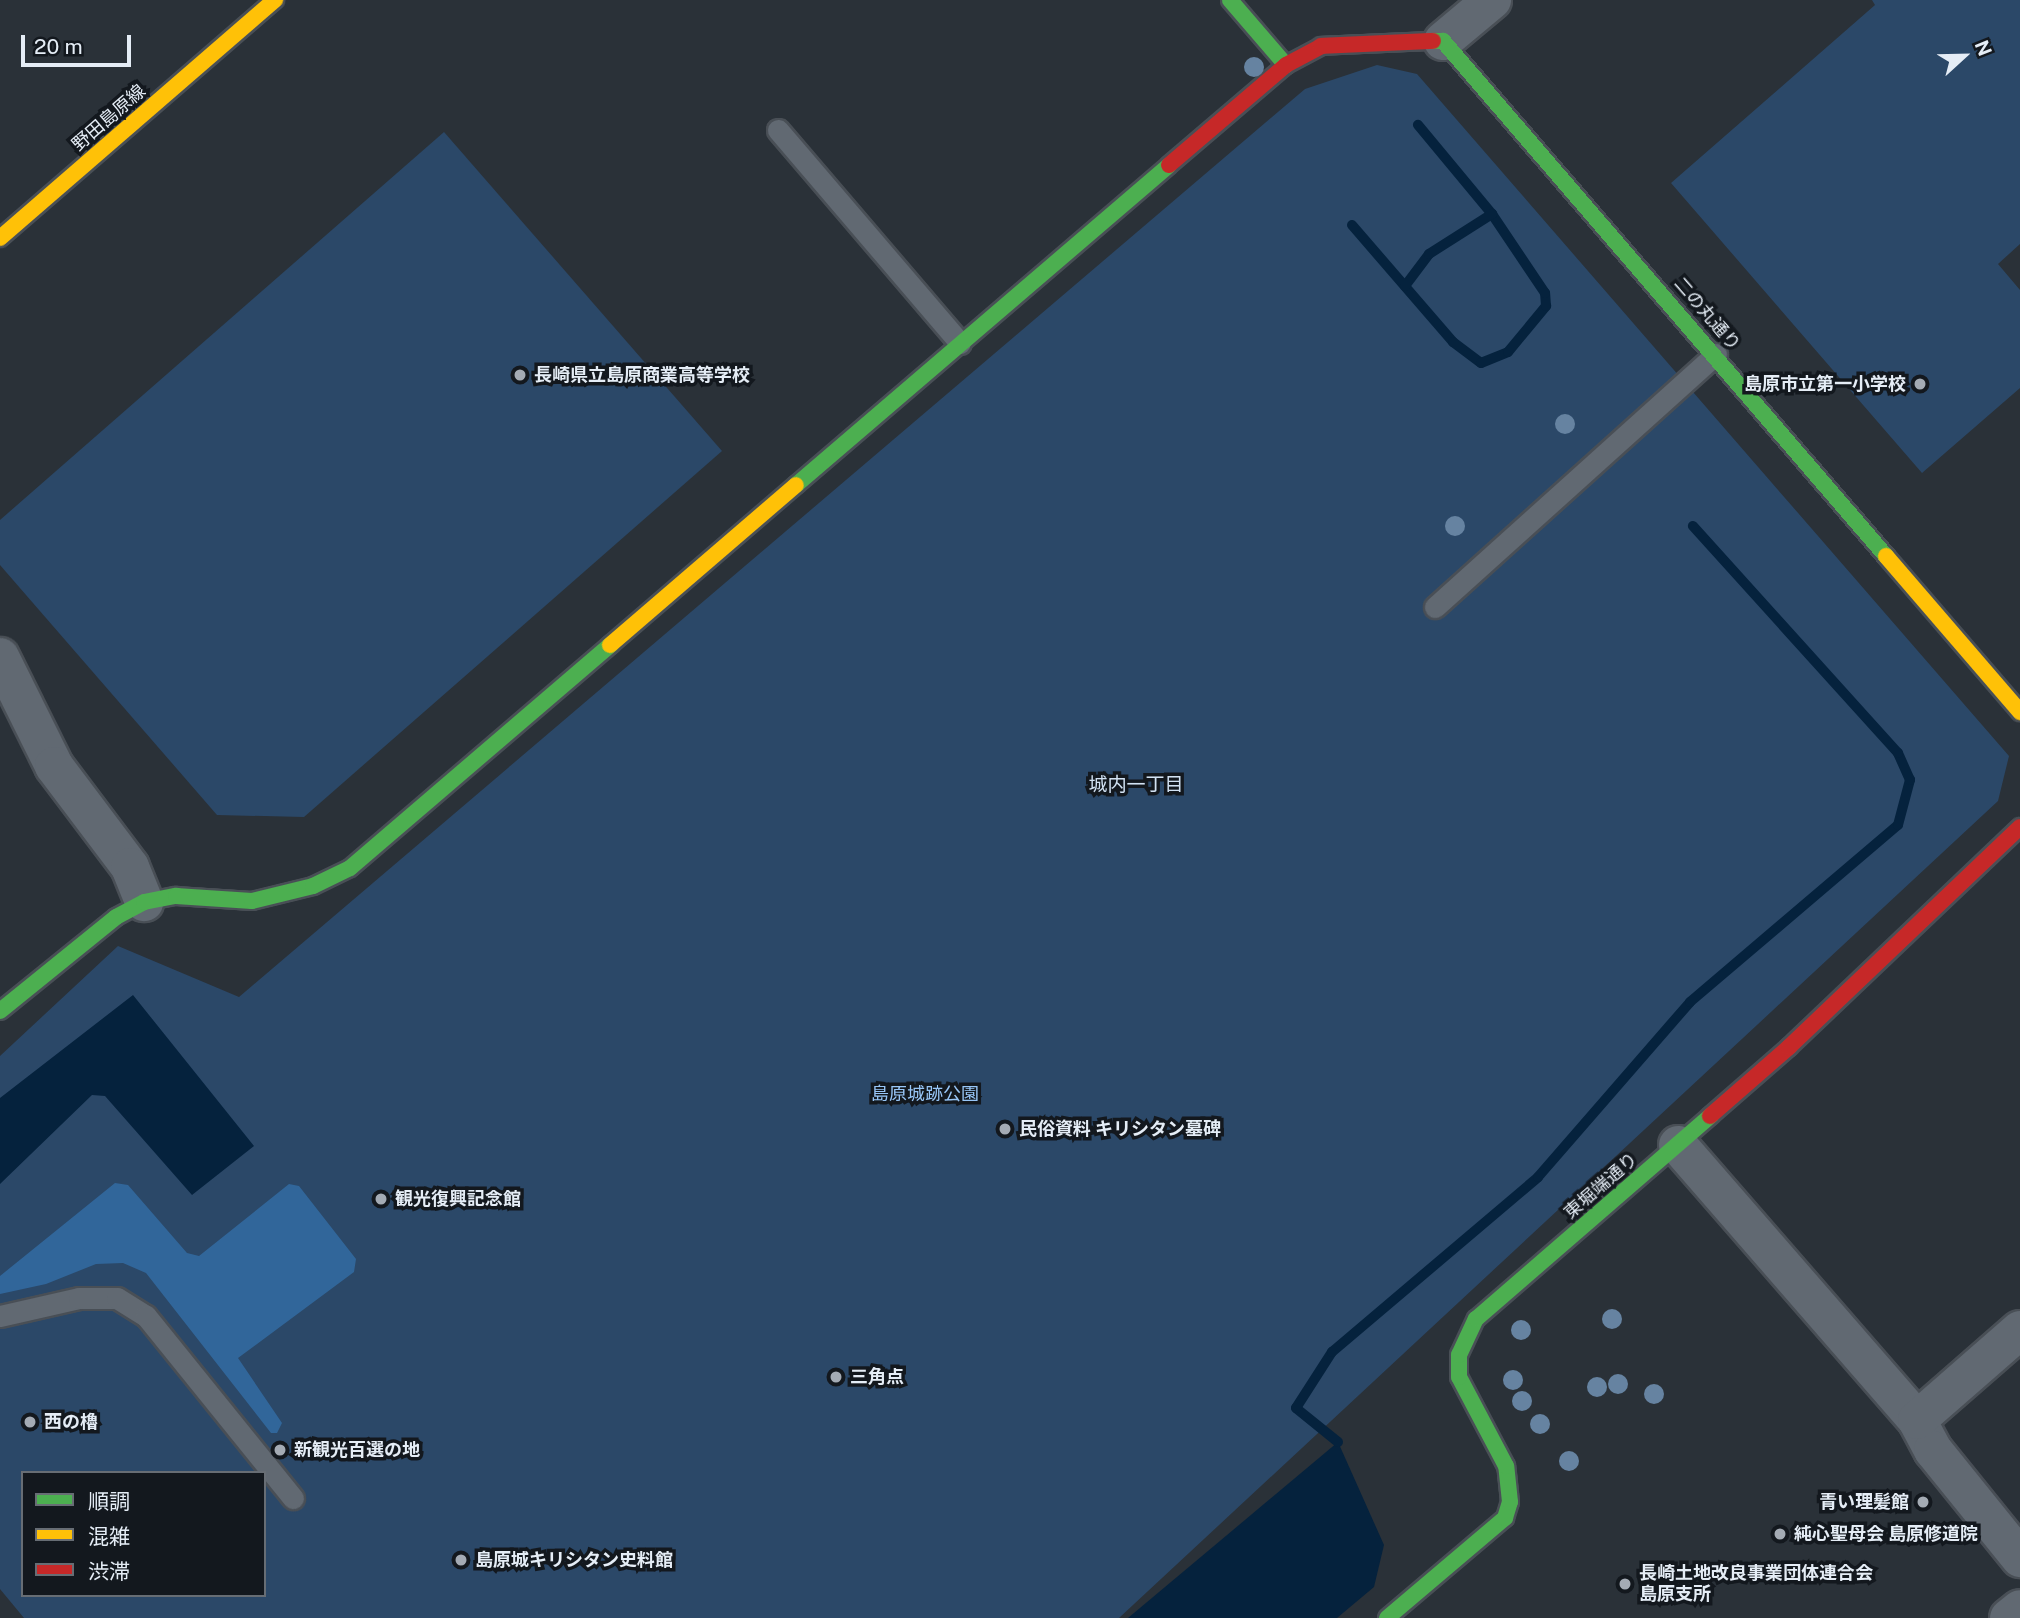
<!DOCTYPE html>
<html>
<head>
<meta charset="utf-8">
<style>
  body { margin:0 }
  #map { position:relative; width:2020px; height:1618px; overflow:hidden; background:#2a3138; font-family:"Public Sans","Noto Sans JP",sans-serif }
  div>[style] { position:absolute }
  .green>* { inset:0; background:#2b4868 }
  .forest>* { inset:0; background:#31669a }
  .water>* { inset:0; background:#05223d }
  .stream>* { height:10px; margin:-5px; padding:0 5px; transform-origin:5px; border-radius:5px; background:#05223d }
  .roads { filter:drop-shadow(2px 0 #494f56) drop-shadow(-2px 0 #494f56) drop-shadow(0 2px #494f56) drop-shadow(0 -2px #494f56) }
  .lane>* { height:21px; margin:-10.5px; padding:0 10.5px; transform-origin:10.5px; border-radius:10.5px; background:#616972 }
  .street>* { height:38px; margin:-19px; padding:0 19px; transform-origin:19px; border-radius:19px; background:#616972 }
  .fast>* { height:16px; margin:-8px; padding:0 8px; transform-origin:8px; border-radius:8px; background:#4caf50 }
  .slow>* { height:16px; margin:-8px; padding:0 8px; transform-origin:8px; border-radius:8px; background:#ffc107 }
  .jam>* { height:16px; margin:-8px; padding:0 8px; transform-origin:8px; border-radius:8px; background:#c62828 }
  .trees>* { width:20px; height:20px; margin:-10px; border-radius:50%; background:#6683a1 }
  .dots>* { width:19px; height:19px; translate:-50% -50%; box-sizing:border-box; border:4px solid #13181e; border-radius:50% }
  span { translate:-50% -50%; white-space:nowrap; text-align:center; line-height:1.15; -webkit-text-stroke:7px #13181e; paint-order:stroke }
  .street-label { font-size:18px; color:#e5edf6 }
  .poi-label { font-size:18px; color:#e5edf6; font-weight:700 }
  .left { translate:0 -50%; text-align:left }
  .right { translate:-100% -50%; text-align:right }
  .park-label { font-size:18px; color:#98c6f7 }
  .neighbourhood-label { font-size:19px; color:#d2e2f3 }
  .legend { position:absolute; left:21px; top:1471px; width:245px; height:126px; box-sizing:border-box; background:#13181e; border:2px solid #676d74; margin:0; padding:9px 12px; list-style:none; font-size:21px; color:#e5edf6 }
  .legend li { display:flex; align-items:center; gap:14px; height:35px }
  .legend b { width:35px; border:2px solid #676d74 }
  .north { position:absolute; left:1929px; top:21px; width:70px; height:70px; -webkit-text-stroke:5px #13181e; paint-order:stroke; rotate:68deg; font-size:19px; font-weight:700; line-height:28px; text-align:center; color:#e5edf6 }
  .north::after { content:''; display:block; margin:auto; width:24px; height:32px; background:#e5edf6; clip-path:polygon(50% 0,100% 100%,50% 72%,0 100%) }
  .scale { position:absolute; left:21px; top:35px; width:110px; height:32px; box-sizing:border-box; border:4px solid #e5edf6; border-top:0; padding-left:9px; font-size:21px; line-height:24px; white-space:nowrap; color:#e5edf6; -webkit-text-stroke:5px #13181e; paint-order:stroke }
</style>
</head>
<body>
<div id="map">
  <div class="green">
    <i style="clip-path:polygon(1872px 0,2020px 0,2020px 244px,1998px 264px,2020px 290px,2020px 388px,1922px 473px,1671px 183px,1875px 5px)"></i>
    <i style="clip-path:polygon(evenodd,1377px 65px,1417px 74px,2009px 756px,1998px 801px,1119px 1618px,24px 1618px,0 1589px,0 1056px,118px 946px,239px 997px,1305px 89px,1377px 65px,23px 1473px,264px 1473px,264px 1595px,23px 1595px,23px 1473px)"></i>
    <i style="clip-path:polygon(444px 132px,722px 451px,304px 817px,217px 815px,0 565px,0 520px)"></i>
  </div>
  <div class="forest">
    <i style="clip-path:polygon(115px 1183px,128px 1185px,187px 1253px,199px 1256px,289px 1184px,299px 1186px,356px 1259px,354px 1272px,238px 1358px,282px 1423px,277px 1433px,271px 1433px,146px 1273px,123px 1263px,96px 1264px,46px 1284px,0 1294px,0 1276px)"></i>
  </div>
  <div class="water">
    <i style="clip-path:polygon(133px 995px,254px 1146px,192px 1195px,105px 1096px,92px 1095px,0 1184px,0 1098px)"></i>
    <i style="clip-path:polygon(1338px 1442px,1384px 1545px,1374px 1587px,1337px 1618px,1128px 1618px)"></i>
  </div>
  <div class="stream">
    <i style="left:1352px;top:225px;width:155px;rotate:49.2deg"></i>
    <i style="left:1453px;top:342px;width:35px;rotate:37deg"></i>
    <i style="left:1481px;top:363px;width:29px;rotate:-22deg"></i>
    <i style="left:1508px;top:352px;width:60px;rotate:-50.4deg"></i>
    <i style="left:1546px;top:306px;width:13px;rotate:-94deg"></i>
    <i style="left:1545px;top:293px;width:95px;rotate:-123.9deg"></i>
    <i style="left:1492px;top:214px;width:116px;rotate:-129.7deg"></i>
    <i style="left:1405px;top:286px;width:40px;rotate:-53deg"></i>
    <i style="left:1429px;top:254px;width:75px;rotate:-32.4deg"></i>
    <i style="left:1338px;top:1442px;width:54px;rotate:-141deg"></i>
    <i style="left:1296px;top:1408px;width:67px;rotate:-57.3deg"></i>
    <i style="left:1332px;top:1352px;width:270px;rotate:-40.3deg"></i>
    <i style="left:1538px;top:1177px;width:232px;rotate:-49deg"></i>
    <i style="left:1690px;top:1002px;width:273px;rotate:-40.4deg"></i>
    <i style="left:1898px;top:825px;width:47px;rotate:-75.1deg"></i>
    <i style="left:1910px;top:780px;width:30px;rotate:-114deg"></i>
    <i style="left:1898px;top:753px;width:306px;rotate:-132.1deg"></i>
  </div>
  <div class="roads">
    <div class="lane">
      <i style="left:778px;top:130px;width:280px;rotate:49.5deg"></i>
      <i style="left:1435px;top:607px;width:378px;rotate:-42deg"></i>
      <i style="left:0;top:1316px;width:81px;rotate:-12.8deg"></i>
      <i style="left:79px;top:1298px;width:38px"></i>
      <i style="left:117px;top:1298px;width:34px;rotate:32deg"></i>
      <i style="left:146px;top:1316px;width:234px;rotate:51.1deg"></i>
    </div>
    <div class="street">
      <i style="left:1443px;top:41px;width:64px;rotate:-39.9deg"></i>
      <i style="left:0;top:657px;width:122px;rotate:63.6deg"></i>
      <i style="left:54px;top:766px;width:126px;rotate:53deg"></i>
      <i style="left:130px;top:867px;width:38px;rotate:68deg"></i>
      <i style="left:1678px;top:1145px;width:364px;rotate:49deg"></i>
      <i style="left:1917px;top:1420px;width:34px;rotate:62deg"></i>
      <i style="left:1933px;top:1450px;width:139px;rotate:51.1deg"></i>
      <i style="left:1917px;top:1420px;width:137px;rotate:-41.1deg"></i>
      <i style="left:2009px;top:1618px;width:14px;rotate:-39deg"></i>
    </div>
    <div class="fast">
      <i style="left:1230px;top:0;width:86px;rotate:49.3deg"></i>
      <i style="left:1433px;top:41px;width:10px"></i>
      <i style="left:1443px;top:41px;width:679px;rotate:49.3deg"></i>
      <i style="left:796px;top:485px;width:491px;rotate:-40.6deg"></i>
      <i style="left:0;top:1011px;width:149px;rotate:-39deg"></i>
      <i style="left:116px;top:917px;width:32px;rotate:-28deg"></i>
      <i style="left:144px;top:902px;width:33px;rotate:-11deg"></i>
      <i style="left:176px;top:896px;width:76px;rotate:3.8deg"></i>
      <i style="left:252px;top:901px;width:63px;rotate:-13.8deg"></i>
      <i style="left:313px;top:886px;width:41px;rotate:-25.9deg"></i>
      <i style="left:350px;top:868px;width:343px;rotate:-40.6deg"></i>
      <i style="left:1387px;top:1618px;width:155px;rotate:-40.3deg"></i>
      <i style="left:1505px;top:1518px;width:17px;rotate:-73deg"></i>
      <i style="left:1510px;top:1502px;width:36px;rotate:-96deg"></i>
      <i style="left:1506px;top:1466px;width:101px;rotate:-117.8deg"></i>
      <i style="left:1459px;top:1377px;width:22px;rotate:-90deg"></i>
      <i style="left:1459px;top:1355px;width:40px;rotate:-65deg"></i>
      <i style="left:1476px;top:1319px;width:310px;rotate:-40.9deg"></i>
    </div>
    <div class="slow">
      <i style="left:0;top:238px;width:364px;rotate:-40.9deg"></i>
      <i style="left:1886px;top:556px;width:206px;rotate:49.3deg"></i>
      <i style="left:610px;top:645px;width:245px;rotate:-40.7deg"></i>
    </div>
    <div class="jam">
      <i style="left:1169px;top:165px;width:154px;rotate:-40.5deg"></i>
      <i style="left:1286px;top:65px;width:40px;rotate:-28deg"></i>
      <i style="left:1321px;top:46px;width:112px;rotate:-2.6deg"></i>
      <i style="left:1710px;top:1116px;width:105px;rotate:-41.1deg"></i>
      <i style="left:1789px;top:1047px;width:319px;rotate:-43.6deg"></i>
    </div>
  </div>
  <div class="trees">
    <i style="left:1254px;top:67px"></i>
    <i style="left:1565px;top:424px"></i>
    <i style="left:1455px;top:526px"></i>
    <i style="left:1612px;top:1319px"></i>
    <i style="left:1521px;top:1330px"></i>
    <i style="left:1513px;top:1380px"></i>
    <i style="left:1618px;top:1384px"></i>
    <i style="left:1597px;top:1387px"></i>
    <i style="left:1654px;top:1394px"></i>
    <i style="left:1522px;top:1401px"></i>
    <i style="left:1540px;top:1424px"></i>
    <i style="left:1569px;top:1461px"></i>
  </div>
  <div class="dots">
    <i style="left:520px;top:375px;background:#a4abb4"></i>
    <i style="left:1920px;top:384px;background:#a4abb4"></i>
    <i style="left:1005px;top:1129px;background:#a4abb4"></i>
    <i style="left:381px;top:1199px;background:#a4abb4"></i>
    <i style="left:836px;top:1377px;background:#a4abb4"></i>
    <i style="left:30px;top:1422px;background:#a4abb4"></i>
    <i style="left:280px;top:1450px;background:#a4abb4"></i>
    <i style="left:1923px;top:1502px;background:#a4abb4"></i>
    <i style="left:1780px;top:1534px;background:#a4abb4"></i>
    <i style="left:461px;top:1560px;background:#a4abb4"></i>
    <i style="left:1625px;top:1584px;background:#a4abb4"></i>
  </div>
  <div class="street-label">
    <span style="left:109px;top:118px;rotate:-41deg">野田島原線</span>
    <span style="left:1707px;top:314px;rotate:49deg">二の丸通り</span>
    <span style="left:1601px;top:1186px;rotate:-41deg">東堀端通り</span>
  </div>
  <div class="poi-label">
    <span class="left" style="left:534px;top:375px">長崎県立島原商業高等学校</span>
    <span class="right" style="left:1906px;top:384px">島原市立第一小学校</span>
    <span class="left" style="left:1019px;top:1129px">民俗資料 キリシタン墓碑</span>
    <span class="left" style="left:395px;top:1199px">観光復興記念館</span>
    <span class="left" style="left:850px;top:1377px">三角点</span>
    <span class="left" style="left:44px;top:1422px">西の櫓</span>
    <span class="left" style="left:294px;top:1450px">新観光百選の地</span>
    <span class="right" style="left:1909px;top:1502px">青い理髪館</span>
    <span class="left" style="left:1794px;top:1534px">純心聖母会 島原修道院</span>
    <span class="left" style="left:475px;top:1560px">島原城キリシタン史料館</span>
    <span class="left" style="left:1639px;top:1584px">長崎土地改良事業団体連合会<br>島原支所</span>
  </div>
  <div class="park-label">
    <span style="left:925px;top:1094px">島原城跡公園</span>
  </div>
  <div class="neighbourhood-label">
    <span style="left:1136px;top:785px">城内一丁目</span>
  </div>
  <ul class="legend">
  <li><b style="height:9px;background:#4caf50"></b>順調</li>
  <li><b style="height:9px;background:#ffc107"></b>混雑</li>
  <li><b style="height:9px;background:#c62828"></b>渋滞</li>
  </ul>
  <div class="north">N</div>
  <div class="scale">20 m</div>
</div>
</body>
</html>
